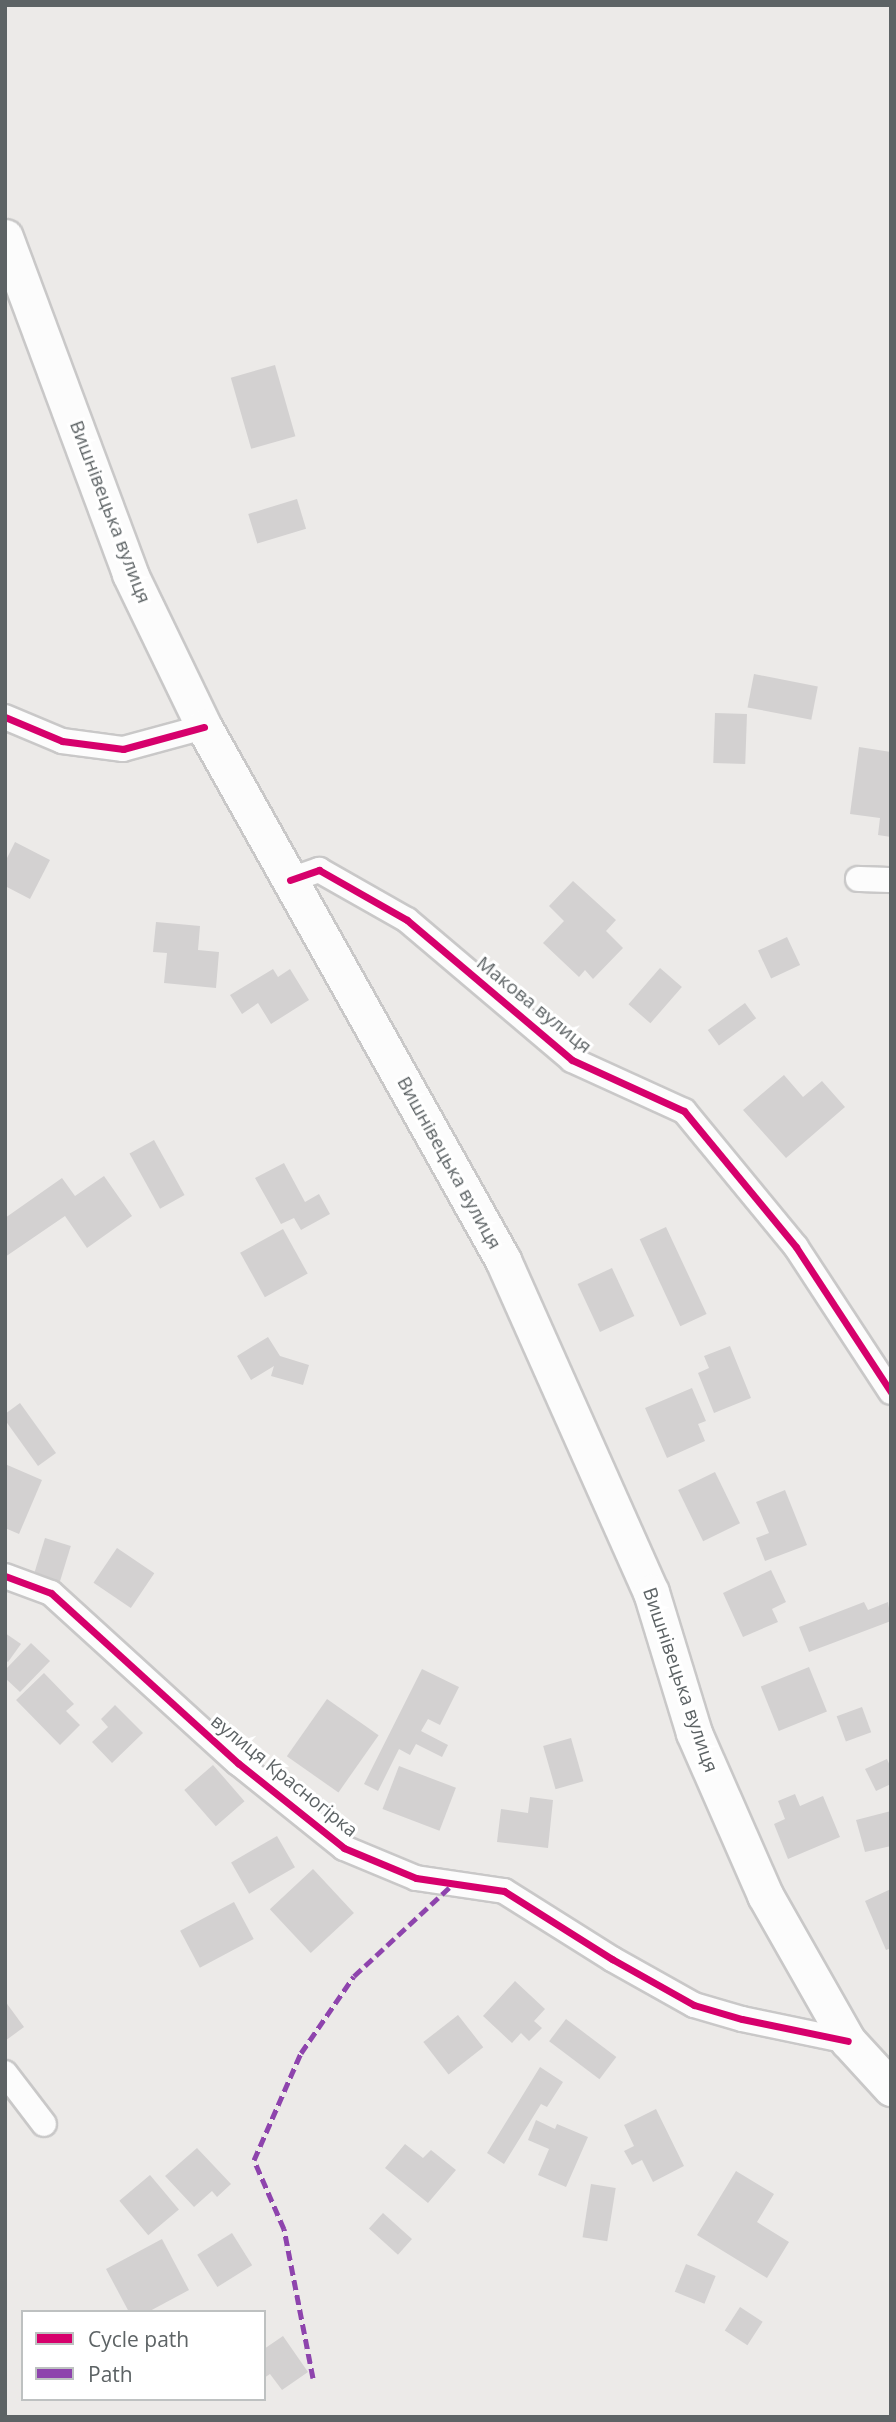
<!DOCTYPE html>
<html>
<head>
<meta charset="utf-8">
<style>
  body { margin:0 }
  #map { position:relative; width:896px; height:2422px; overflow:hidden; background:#eceae8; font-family:"Open Sans",sans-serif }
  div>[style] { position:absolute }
  .building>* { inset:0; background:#d3d1d1; transform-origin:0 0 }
  .roads { filter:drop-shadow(2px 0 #c9c8c8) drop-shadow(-2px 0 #c9c8c8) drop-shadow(0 2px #c9c8c8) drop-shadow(0 -2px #c9c8c8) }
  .minor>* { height:24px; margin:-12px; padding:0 12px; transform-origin:12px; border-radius:12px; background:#fcfcfc }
  .secondary>* { height:35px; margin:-17.5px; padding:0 17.5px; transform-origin:17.5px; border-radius:17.5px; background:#fcfcfc }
  .quiet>* { height:5px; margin-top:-2.5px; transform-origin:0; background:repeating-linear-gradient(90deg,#8e44ad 0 10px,transparent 0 15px) }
  .cycleway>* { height:7px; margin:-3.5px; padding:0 3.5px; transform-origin:3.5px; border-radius:3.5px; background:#d6006c }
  span { translate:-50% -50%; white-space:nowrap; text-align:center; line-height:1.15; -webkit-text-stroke:6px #fff; paint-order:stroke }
  .street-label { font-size:19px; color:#5d6365 }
  .frame { position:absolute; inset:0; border:7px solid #5d6365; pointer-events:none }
  .legend { position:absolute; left:21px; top:2310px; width:245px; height:91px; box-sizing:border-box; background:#fff; border:2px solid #bec1c1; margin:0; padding:9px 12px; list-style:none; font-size:21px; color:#5d6365 }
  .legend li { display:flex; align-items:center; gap:14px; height:35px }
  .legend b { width:35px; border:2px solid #bec1c1 }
</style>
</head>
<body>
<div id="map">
  <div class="building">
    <i style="left:275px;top:365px;width:74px;height:46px;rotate:74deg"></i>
    <i style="left:297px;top:499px;width:31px;height:51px;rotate:73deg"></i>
    <i style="left:754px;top:674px;width:65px;height:34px;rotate:11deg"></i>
    <i style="left:715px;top:713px;width:32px;height:50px;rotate:2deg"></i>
    <i style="clip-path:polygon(859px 747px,891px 752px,891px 837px,878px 835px,880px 818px,850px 814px)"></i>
    <i style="clip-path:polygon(15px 842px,50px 860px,30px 899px,5px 886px,5px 862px)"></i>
    <i style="clip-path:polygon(573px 881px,616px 920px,606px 931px,623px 948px,593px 979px,585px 970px,579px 977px,543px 943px,564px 921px,549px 906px)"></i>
    <i style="clip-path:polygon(156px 922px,200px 926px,198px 950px,219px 952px,216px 988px,164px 983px,167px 953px,153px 952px)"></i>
    <i style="left:787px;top:937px;width:31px;height:32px;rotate:65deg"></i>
    <i style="left:660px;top:968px;width:29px;height:48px;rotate:41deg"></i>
    <i style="clip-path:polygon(273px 969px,278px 977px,290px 969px,309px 1000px,271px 1024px,258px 1003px,242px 1014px,230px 995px)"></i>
    <i style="left:745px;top:1003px;width:19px;height:46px;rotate:54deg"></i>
    <i style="clip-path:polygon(784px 1075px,803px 1097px,822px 1081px,845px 1107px,786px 1158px,743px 1110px)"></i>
    <i style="left:154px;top:1140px;width:63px;height:28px;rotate:61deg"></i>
    <i style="clip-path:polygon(284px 1163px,305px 1202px,319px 1194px,330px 1214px,301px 1230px,294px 1218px,281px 1224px,255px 1178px)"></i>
    <i style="clip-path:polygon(104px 1176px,132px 1216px,87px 1248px,65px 1216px,5px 1257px,5px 1218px,62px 1178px,75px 1196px)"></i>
    <i style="left:666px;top:1227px;width:96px;height:29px;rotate:65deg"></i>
    <i style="left:283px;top:1229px;width:51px;height:49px;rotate:61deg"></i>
    <i style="left:612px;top:1268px;width:53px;height:38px;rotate:65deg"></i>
    <i style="clip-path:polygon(268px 1337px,280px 1356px,309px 1365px,303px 1385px,271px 1376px,274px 1366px,251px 1380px,237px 1356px)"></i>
    <i style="clip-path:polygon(730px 1346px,751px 1398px,714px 1413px,698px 1373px,709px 1368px,704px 1356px)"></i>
    <i style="clip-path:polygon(692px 1388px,706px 1421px,698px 1424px,705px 1441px,667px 1458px,645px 1408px)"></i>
    <i style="clip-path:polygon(20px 1403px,56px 1453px,38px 1466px,5px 1420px,5px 1414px)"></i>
    <i style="clip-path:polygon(5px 1464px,42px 1480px,19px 1534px,5px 1528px)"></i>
    <i style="left:715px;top:1472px;width:57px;height:41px;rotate:64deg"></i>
    <i style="clip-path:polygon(785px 1490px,807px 1545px,765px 1561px,756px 1538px,769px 1533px,756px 1502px)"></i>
    <i style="left:45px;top:1538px;width:27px;height:37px;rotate:17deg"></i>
    <i style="left:117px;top:1548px;width:45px;height:42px;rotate:34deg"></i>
    <i style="clip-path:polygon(771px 1570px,786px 1602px,772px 1609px,778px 1622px,743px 1637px,723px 1593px)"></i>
    <i style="clip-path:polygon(864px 1602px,868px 1610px,888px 1602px,891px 1621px,809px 1652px,799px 1627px)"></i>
    <i style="clip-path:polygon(5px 1633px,21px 1644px,8px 1662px,5px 1660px)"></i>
    <i style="clip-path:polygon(31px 1643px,50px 1661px,20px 1692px,5px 1678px,5px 1670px)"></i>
    <i style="left:809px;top:1667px;width:48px;height:52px;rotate:68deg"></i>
    <i style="clip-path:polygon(422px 1669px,459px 1687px,440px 1725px,428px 1719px,421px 1731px,448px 1745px,442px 1757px,416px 1744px,410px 1755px,399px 1749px,378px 1791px,364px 1784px)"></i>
    <i style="clip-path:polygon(44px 1673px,74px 1704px,66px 1711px,80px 1725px,60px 1745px,16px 1700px)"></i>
    <i style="left:327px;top:1699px;width:63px;height:70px;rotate:35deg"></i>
    <i style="clip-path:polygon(115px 1705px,143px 1733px,112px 1763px,92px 1742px,108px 1727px,101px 1719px)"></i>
    <i style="left:862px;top:1707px;width:27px;height:27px;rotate:70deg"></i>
    <i style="left:571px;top:1738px;width:45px;height:29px;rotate:74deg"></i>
    <i style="clip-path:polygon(887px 1759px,891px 1768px,891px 1784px,876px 1791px,865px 1769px)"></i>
    <i style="left:213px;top:1765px;width:48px;height:38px;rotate:49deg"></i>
    <i style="left:399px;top:1766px;width:61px;height:46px;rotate:21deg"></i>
    <i style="clip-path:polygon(795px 1794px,800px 1806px,823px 1796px,840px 1837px,788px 1859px,774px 1824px,785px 1819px,778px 1801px)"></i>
    <i style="clip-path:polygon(530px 1797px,553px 1800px,548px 1848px,497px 1842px,501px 1809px,528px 1813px)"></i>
    <i style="clip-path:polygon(891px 1811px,891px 1846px,865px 1852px,856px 1820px)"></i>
    <i style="left:277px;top:1836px;width:36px;height:53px;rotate:60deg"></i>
    <i style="left:313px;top:1869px;width:60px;height:59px;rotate:47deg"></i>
    <i style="clip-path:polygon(891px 1889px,891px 1948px,886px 1950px,865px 1901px)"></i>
    <i style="left:234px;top:1902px;width:42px;height:61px;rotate:62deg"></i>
    <i style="clip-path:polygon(515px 1981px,545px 2009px,534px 2021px,542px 2028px,529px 2041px,521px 2033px,512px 2043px,483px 2016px)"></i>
    <i style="clip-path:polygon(5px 2001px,24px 2027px,5px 2041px)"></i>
    <i style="left:458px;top:2015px;width:41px;height:44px;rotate:52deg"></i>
    <i style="left:566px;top:2019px;width:63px;height:28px;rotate:37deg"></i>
    <i style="clip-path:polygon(540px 2067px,563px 2082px,547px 2107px,541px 2104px,504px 2164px,487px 2153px)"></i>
    <i style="clip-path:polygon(656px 2109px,684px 2166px,653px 2182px,642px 2160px,632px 2165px,624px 2151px,634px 2146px,624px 2125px)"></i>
    <i style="clip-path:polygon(536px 2120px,555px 2129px,557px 2124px,588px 2137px,566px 2187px,538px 2175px,549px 2149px,528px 2140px)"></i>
    <i style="clip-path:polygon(405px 2144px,423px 2158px,431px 2150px,456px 2170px,428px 2203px,385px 2168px)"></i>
    <i style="clip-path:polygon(197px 2148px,231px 2184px,217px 2197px,212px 2191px,194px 2207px,165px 2176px)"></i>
    <i style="clip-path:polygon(736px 2171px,774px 2194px,757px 2222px,789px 2242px,767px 2278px,697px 2235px)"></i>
    <i style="left:150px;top:2175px;width:45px;height:40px;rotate:50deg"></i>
    <i style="left:591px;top:2184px;width:25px;height:54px;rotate:9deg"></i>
    <i style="left:383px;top:2213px;width:39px;height:21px;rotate:42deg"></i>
    <i style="left:232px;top:2233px;width:38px;height:41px;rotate:58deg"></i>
    <i style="clip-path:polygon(162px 2239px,189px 2290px,148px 2312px,129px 2312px,106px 2269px)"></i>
    <i style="left:686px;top:2264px;width:32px;height:30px;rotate:22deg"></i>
    <i style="left:740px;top:2307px;width:27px;height:28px;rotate:33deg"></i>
    <i style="clip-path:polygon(283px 2336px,308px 2372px,282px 2390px,270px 2374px,264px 2378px,264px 2349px)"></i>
  </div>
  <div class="roads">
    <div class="minor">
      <i style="left:5px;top:717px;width:62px;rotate:22.8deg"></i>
      <i style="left:62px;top:741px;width:62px;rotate:7.5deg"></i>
      <i style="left:123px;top:749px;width:84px;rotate:-15.2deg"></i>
      <i style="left:858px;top:879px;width:33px;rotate:2deg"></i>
      <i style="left:290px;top:880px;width:31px;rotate:-19deg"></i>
      <i style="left:319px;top:870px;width:101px;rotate:29.6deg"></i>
      <i style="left:407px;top:920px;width:216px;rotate:40.3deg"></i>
      <i style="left:572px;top:1060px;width:123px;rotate:24.5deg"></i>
      <i style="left:684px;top:1111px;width:176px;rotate:50.5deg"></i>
      <i style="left:796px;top:1247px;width:173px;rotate:56.8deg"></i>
      <i style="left:5px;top:1576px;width:49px;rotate:20.3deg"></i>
      <i style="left:51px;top:1593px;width:253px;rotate:42.3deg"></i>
      <i style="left:238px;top:1763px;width:136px;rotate:38.7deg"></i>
      <i style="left:344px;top:1848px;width:78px;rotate:22.6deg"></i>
      <i style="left:416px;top:1878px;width:89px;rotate:8.4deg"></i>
      <i style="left:504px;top:1891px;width:128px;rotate:32.2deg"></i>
      <i style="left:612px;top:1959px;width:94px;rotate:29.3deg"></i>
      <i style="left:694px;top:2005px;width:50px;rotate:16.3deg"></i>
      <i style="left:742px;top:2019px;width:108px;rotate:11.7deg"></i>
      <i style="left:5px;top:2073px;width:64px;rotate:52.6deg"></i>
    </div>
    <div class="secondary">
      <i style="left:5px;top:237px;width:359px;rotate:69.6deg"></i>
      <i style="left:130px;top:574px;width:170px;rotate:64.2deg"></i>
      <i style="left:204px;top:727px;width:611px;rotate:60.71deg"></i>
      <i style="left:503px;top:1260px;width:363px;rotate:66deg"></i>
      <i style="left:651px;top:1592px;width:147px;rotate:73deg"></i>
      <i style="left:694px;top:1733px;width:177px;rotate:66.3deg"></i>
      <i style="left:765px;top:1895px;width:168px;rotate:60.4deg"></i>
      <i style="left:848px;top:2041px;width:64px;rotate:47.5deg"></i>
    </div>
  </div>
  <div class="quiet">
    <i style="left:313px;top:2378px;width:152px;rotate:-101deg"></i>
    <i style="left:284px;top:2229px;width:75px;rotate:-113.5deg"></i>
    <i style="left:254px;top:2160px;width:117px;rotate:-66.3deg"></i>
    <i style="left:301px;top:2053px;width:93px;rotate:-55.5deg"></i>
    <i style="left:354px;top:1976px;width:137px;rotate:-42.9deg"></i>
  </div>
  <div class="cycleway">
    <i style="left:5px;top:717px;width:62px;rotate:22.8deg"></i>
    <i style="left:62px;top:741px;width:62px;rotate:7.5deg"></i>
    <i style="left:123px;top:749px;width:84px;rotate:-15.2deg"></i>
    <i style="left:290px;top:880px;width:31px;rotate:-19deg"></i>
    <i style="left:319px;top:870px;width:101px;rotate:29.6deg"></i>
    <i style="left:407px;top:920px;width:216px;rotate:40.3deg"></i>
    <i style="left:572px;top:1060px;width:123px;rotate:24.5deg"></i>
    <i style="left:684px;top:1111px;width:176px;rotate:50.5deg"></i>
    <i style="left:796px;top:1247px;width:173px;rotate:56.8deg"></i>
    <i style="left:5px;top:1576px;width:49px;rotate:20.3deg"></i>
    <i style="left:51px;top:1593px;width:253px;rotate:42.3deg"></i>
    <i style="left:238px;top:1763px;width:136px;rotate:38.7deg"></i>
    <i style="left:344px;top:1848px;width:78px;rotate:22.6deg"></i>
    <i style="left:416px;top:1878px;width:89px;rotate:8.4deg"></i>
    <i style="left:504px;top:1891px;width:128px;rotate:32.2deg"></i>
    <i style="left:612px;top:1959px;width:94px;rotate:29.3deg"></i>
    <i style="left:694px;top:2005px;width:50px;rotate:16.3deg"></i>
    <i style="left:742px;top:2019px;width:108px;rotate:11.7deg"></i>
  </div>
  <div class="street-label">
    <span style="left:110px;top:512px;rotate:69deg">Вишнівецька вулиця</span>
    <span style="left:534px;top:1005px;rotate:39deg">Макова вулиця</span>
    <span style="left:449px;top:1163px;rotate:61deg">Вишнівецька вулиця</span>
    <span style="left:680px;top:1680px;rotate:71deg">Вишнівецька вулиця</span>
    <span style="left:284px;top:1776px;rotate:39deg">вулиця Красногірка</span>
  </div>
  <div class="frame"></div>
  <ul class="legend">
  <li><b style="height:9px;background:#d6006c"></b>Cycle path</li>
  <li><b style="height:9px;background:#8e44ad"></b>Path</li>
  </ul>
</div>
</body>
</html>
